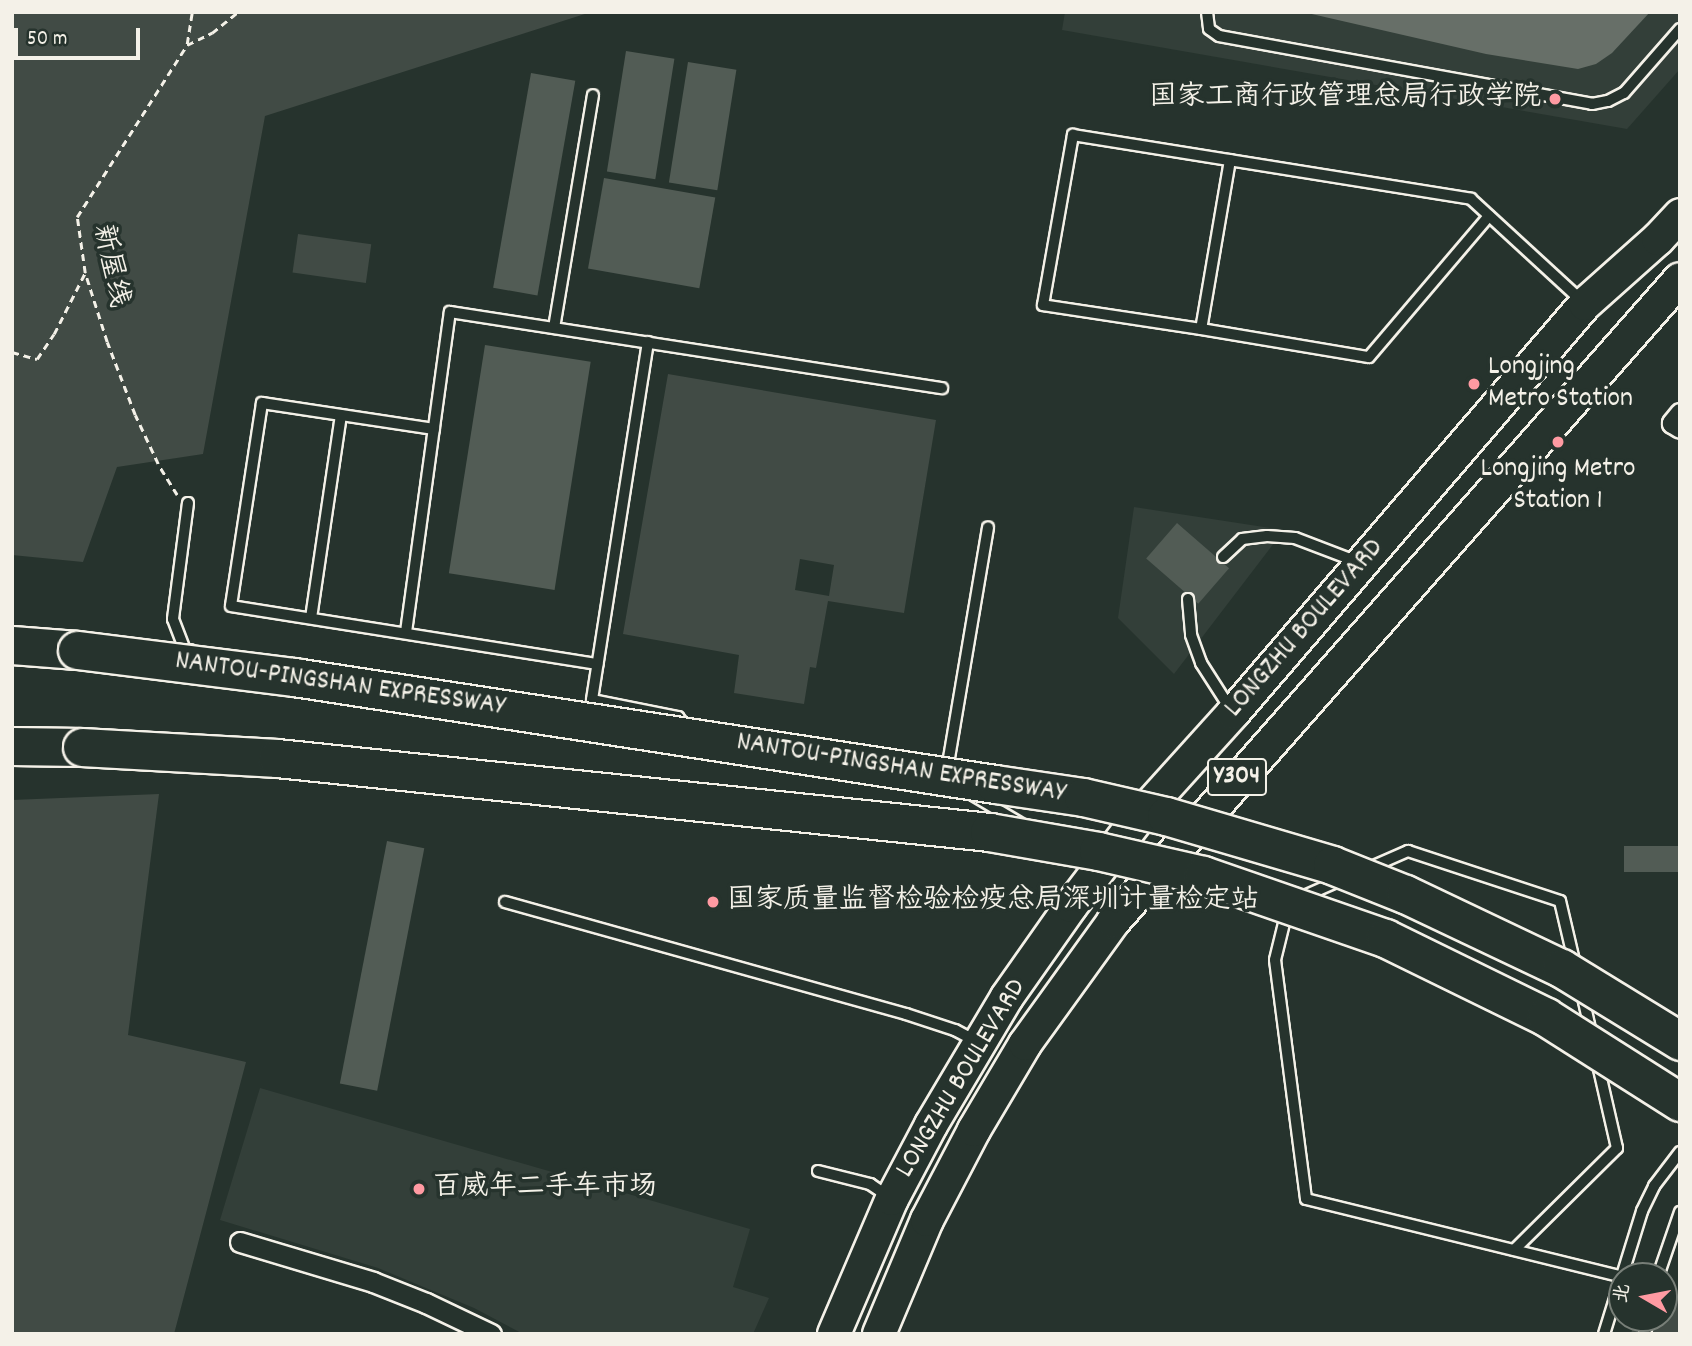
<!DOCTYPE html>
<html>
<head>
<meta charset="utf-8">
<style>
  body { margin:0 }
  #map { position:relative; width:1692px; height:1346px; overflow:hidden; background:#26332d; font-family:Dekko,"LXGW WenKai TC",sans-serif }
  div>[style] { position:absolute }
  .built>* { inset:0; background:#333f39 }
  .green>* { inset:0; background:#414b45; transform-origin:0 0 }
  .water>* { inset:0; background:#676f68 }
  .building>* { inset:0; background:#525c55; transform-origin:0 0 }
  .path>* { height:2.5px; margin-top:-1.25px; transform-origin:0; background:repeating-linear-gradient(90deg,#f4f1e8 0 7px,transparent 0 12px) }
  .roads { filter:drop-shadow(2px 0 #f4f1e8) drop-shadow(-2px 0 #f4f1e8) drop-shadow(0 2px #f4f1e8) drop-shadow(0 -2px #f4f1e8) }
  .lane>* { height:10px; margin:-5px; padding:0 5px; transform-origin:5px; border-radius:5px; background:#26332d }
  .street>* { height:19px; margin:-9.5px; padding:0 9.5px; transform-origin:9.5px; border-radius:9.5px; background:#26332d }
  .primary>* { height:32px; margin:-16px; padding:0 16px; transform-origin:16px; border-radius:16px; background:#26332d }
  .highway>* { height:37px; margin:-18.5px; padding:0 18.5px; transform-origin:18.5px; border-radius:18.5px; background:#26332d }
  .bridges { filter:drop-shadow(2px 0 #f4f1e8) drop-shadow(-2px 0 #f4f1e8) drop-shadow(0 2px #f4f1e8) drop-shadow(0 -2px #f4f1e8) }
  .highway-bridge>* { height:37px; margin:-18.5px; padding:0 18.5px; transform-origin:18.5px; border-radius:18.5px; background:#26332d }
  .dots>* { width:19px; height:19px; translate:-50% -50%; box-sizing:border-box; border:4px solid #26332d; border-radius:50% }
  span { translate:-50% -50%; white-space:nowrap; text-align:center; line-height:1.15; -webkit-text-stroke:7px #26332d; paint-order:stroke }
  .shield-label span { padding:2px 5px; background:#26332d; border:2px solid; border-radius:5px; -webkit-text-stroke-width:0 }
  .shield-label { font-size:26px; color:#f4f1e8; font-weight:700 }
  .poi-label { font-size:28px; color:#f4f1e8 }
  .right { translate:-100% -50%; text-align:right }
  .left { translate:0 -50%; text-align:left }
  .street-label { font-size:28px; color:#f4f1e8 }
  .frame { position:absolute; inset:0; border:14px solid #f4f1e8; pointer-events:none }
  .north { position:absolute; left:1608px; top:1262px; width:70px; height:70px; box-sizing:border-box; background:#26332d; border:2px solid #787f78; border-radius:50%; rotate:280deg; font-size:19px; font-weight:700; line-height:28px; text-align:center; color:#f4f1e8 }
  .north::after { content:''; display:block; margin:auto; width:24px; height:32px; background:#ff9aa2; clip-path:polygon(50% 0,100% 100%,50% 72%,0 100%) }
  .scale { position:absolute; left:14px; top:28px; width:126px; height:32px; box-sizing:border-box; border:4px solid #f4f1e8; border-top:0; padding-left:9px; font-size:21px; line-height:24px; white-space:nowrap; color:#f4f1e8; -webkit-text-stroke:5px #26332d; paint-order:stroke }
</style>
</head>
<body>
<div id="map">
  <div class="built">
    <i style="clip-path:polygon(1065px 12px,1680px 12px,1680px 69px,1627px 129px,1062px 30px)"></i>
    <i style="clip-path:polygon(1134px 507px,1284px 530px,1174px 674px,1118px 618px)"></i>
    <i style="clip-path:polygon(260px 1088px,750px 1229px,733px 1287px,769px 1298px,753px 1334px,523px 1334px,474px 1308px,378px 1268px,220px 1220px)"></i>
  </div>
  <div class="green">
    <i style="clip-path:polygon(12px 12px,591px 12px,265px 116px,203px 454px,117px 467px,83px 562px,12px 555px)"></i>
    <i style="left:298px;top:234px;width:74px;height:39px;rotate:8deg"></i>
    <i style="clip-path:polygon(evenodd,668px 374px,936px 420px,904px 613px,828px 601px,816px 668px,810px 667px,804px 704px,734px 693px,739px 655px,623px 634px,668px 374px,800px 559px,834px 565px,829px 596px,795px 590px,800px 559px)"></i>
    <i style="clip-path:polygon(159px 794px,128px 1035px,246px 1062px,174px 1334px,12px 1334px,12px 800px)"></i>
    <i style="clip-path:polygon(1664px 1291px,1680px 1295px,1680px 1334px,1631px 1334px,1635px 1318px,1664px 1318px)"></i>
  </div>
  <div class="water">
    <i style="clip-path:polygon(1303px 12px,1650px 12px,1612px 53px,1596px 64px,1578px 69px,1486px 54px)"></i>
  </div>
  <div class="building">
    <i style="left:626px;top:51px;width:49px;height:122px;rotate:9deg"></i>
    <i style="left:688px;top:62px;width:49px;height:122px;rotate:9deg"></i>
    <i style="left:531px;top:73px;width:45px;height:218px;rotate:10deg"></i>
    <i style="left:604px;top:178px;width:113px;height:92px;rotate:10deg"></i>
    <i style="left:485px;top:345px;width:107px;height:231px;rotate:9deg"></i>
    <i style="left:1177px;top:523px;width:69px;height:47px;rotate:41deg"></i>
    <i style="left:387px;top:841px;width:38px;height:247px;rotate:11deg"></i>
    <i style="left:1680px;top:846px;width:26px;height:56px;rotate:90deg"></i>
  </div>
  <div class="path">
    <i style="left:187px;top:44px;width:32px;rotate:-81deg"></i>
    <i style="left:12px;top:352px;width:26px;rotate:16deg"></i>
    <i style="left:37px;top:359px;width:30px;rotate:-56deg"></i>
    <i style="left:54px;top:334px;width:68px;rotate:-63.1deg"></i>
    <i style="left:177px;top:495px;width:36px;rotate:-122deg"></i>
    <i style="left:158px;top:464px;width:54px;rotate:-115.1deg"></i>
    <i style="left:135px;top:415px;width:78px;rotate:-111deg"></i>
    <i style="left:107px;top:342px;width:72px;rotate:-107.7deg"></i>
    <i style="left:85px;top:273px;width:57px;rotate:-98.1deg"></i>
    <i style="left:77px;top:217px;width:204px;rotate:-57.4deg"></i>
    <i style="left:187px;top:45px;width:28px;rotate:-26deg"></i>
    <i style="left:212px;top:33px;width:33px;rotate:-39deg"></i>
  </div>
  <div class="roads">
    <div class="lane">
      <i style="left:1207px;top:12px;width:17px;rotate:83deg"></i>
      <i style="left:1209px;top:29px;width:12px;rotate:35deg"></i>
      <i style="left:1219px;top:36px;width:379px;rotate:10.3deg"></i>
      <i style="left:1592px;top:104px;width:16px;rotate:-11deg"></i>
      <i style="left:1608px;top:101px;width:18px;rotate:-27deg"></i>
      <i style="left:1624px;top:93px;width:85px;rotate:-48.8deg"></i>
      <i style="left:1230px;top:160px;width:171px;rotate:99.7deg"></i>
      <i style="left:1201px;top:329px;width:170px;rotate:9.5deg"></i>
      <i style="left:1369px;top:357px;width:185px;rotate:-49.6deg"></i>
      <i style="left:554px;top:328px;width:236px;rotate:-80.5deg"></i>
      <i style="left:1201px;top:329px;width:160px;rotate:-171.4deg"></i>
      <i style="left:1043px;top:305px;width:173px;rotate:-80deg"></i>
      <i style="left:1073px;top:135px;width:403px;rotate:9.1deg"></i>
      <i style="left:1471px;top:199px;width:149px;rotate:42.6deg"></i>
      <i style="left:648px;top:342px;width:362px;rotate:98.9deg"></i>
      <i style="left:592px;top:700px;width:88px;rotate:11.2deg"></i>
      <i style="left:678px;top:717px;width:11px;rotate:52deg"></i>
      <i style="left:434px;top:429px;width:174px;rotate:-171.4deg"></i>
      <i style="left:262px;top:403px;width:205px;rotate:98.7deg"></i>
      <i style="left:231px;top:606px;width:371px;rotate:9deg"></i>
      <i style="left:188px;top:503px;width:117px;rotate:97.4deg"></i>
      <i style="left:173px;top:619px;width:33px;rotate:69deg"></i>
      <i style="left:185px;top:650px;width:5px"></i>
      <i style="left:1223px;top:557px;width:26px;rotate:-43deg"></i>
      <i style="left:1242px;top:539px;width:25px;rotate:-7deg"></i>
      <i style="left:1267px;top:536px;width:28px;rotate:4deg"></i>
      <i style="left:1295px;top:538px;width:67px;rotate:20.9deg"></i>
      <i style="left:1188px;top:599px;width:36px;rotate:85deg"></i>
      <i style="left:1191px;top:635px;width:30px;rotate:70deg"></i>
      <i style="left:1201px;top:663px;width:56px;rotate:57.4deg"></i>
      <i style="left:311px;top:618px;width:205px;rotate:-81.6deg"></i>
      <i style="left:406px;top:632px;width:323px;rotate:-82.2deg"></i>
      <i style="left:450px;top:312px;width:498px;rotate:8.8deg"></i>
      <i style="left:947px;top:770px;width:246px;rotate:-80.4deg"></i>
      <i style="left:973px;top:795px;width:55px;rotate:30.8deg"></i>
      <i style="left:1369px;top:868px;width:43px;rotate:-23.6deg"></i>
      <i style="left:1408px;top:851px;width:160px;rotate:18.2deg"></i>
      <i style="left:1560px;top:901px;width:66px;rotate:76.8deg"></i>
      <i style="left:1302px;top:897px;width:45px;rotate:-23.7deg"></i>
      <i style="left:505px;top:902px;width:416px;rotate:15.6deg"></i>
      <i style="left:906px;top:1014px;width:52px;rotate:18.1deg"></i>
      <i style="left:955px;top:1030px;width:24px;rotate:28deg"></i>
      <i style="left:1287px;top:911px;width:50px;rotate:103.8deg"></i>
      <i style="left:1275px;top:960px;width:241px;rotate:82.6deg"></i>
      <i style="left:1306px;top:1199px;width:323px;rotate:13.8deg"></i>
      <i style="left:1582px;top:993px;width:41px;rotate:77.3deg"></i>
      <i style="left:818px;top:1171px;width:54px;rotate:14deg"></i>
      <i style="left:870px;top:1184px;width:23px;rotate:34deg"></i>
      <i style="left:1514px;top:1250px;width:145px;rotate:-44.7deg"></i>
      <i style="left:1617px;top:1148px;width:89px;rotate:-102.9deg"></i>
      <i style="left:1658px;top:1276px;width:68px;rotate:-71deg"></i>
      <i style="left:1604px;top:1334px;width:129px;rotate:-72.8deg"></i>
      <i style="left:1642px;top:1211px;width:28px;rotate:-64deg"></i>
      <i style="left:1654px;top:1186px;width:43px;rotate:-52.6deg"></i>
      <i style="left:1645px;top:1334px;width:16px;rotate:-79deg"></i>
    </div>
    <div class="street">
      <i style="left:1680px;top:413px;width:13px;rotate:129deg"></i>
      <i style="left:1672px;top:423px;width:9px;rotate:32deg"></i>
      <i style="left:240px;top:1242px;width:139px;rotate:16.7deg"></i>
      <i style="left:373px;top:1282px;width:57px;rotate:21.6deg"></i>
      <i style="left:426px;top:1303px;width:72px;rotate:25.5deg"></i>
    </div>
    <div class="primary">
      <i style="left:834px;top:1334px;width:147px;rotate:-66.8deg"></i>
      <i style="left:892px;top:1199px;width:84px;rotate:-62.2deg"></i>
      <i style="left:931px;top:1125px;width:149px;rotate:-59.3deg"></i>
      <i style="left:1007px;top:997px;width:111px;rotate:-54.9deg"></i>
      <i style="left:1071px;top:906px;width:112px;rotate:-52.6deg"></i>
      <i style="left:1139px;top:817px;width:140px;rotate:-47.9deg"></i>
      <i style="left:1233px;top:713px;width:540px;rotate:-49.28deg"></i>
      <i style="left:1585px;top:304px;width:98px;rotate:-41.7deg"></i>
      <i style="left:1658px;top:239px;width:33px;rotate:-47deg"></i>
      <i style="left:879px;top:1334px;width:124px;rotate:-67.2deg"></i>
      <i style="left:927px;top:1220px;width:102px;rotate:-62.4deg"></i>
      <i style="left:974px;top:1130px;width:100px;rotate:-59.3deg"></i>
      <i style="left:1025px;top:1044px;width:150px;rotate:-54.2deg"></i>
      <i style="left:1113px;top:922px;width:857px;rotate:-48.59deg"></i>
    </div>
    <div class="highway">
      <i style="left:12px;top:645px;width:65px;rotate:4.4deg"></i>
      <i style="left:12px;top:746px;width:70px;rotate:0.8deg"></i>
    </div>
  </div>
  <div class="bridges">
    <div class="highway-bridge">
      <i style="left:77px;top:650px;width:219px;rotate:7.1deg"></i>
      <i style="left:294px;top:677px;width:709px;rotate:8.68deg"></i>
      <i style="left:995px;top:784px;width:89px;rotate:8.4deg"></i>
      <i style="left:1083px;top:797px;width:85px;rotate:12.9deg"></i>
      <i style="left:1166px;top:816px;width:173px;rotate:16.4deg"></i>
      <i style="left:1332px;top:865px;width:79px;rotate:21.7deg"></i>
      <i style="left:1405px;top:894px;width:173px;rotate:25.4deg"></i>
      <i style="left:1561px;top:968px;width:140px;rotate:31.5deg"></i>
      <i style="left:82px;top:747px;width:195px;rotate:3.2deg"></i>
      <i style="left:277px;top:758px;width:716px;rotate:5.93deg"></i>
      <i style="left:989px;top:832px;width:111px;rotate:9.9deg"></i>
      <i style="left:1098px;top:851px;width:108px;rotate:12.9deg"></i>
      <i style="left:1203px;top:875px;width:193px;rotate:19.1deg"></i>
      <i style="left:1385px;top:938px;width:179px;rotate:26.1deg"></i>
      <i style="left:1546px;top:1017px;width:159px;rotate:32.4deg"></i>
    </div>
  </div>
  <div class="dots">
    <i style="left:1555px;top:99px;background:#ff9aa2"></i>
    <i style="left:1474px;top:384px;background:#ff9aa2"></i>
    <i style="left:1558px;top:442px;background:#ff9aa2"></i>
    <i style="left:713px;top:902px;background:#ff9aa2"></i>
    <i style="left:419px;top:1189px;background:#ff9aa2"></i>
  </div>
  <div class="shield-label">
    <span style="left:1237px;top:777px">Y304</span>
  </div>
  <div class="poi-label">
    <span class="right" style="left:1541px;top:99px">国家工商行政管理总局行政学院</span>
    <span class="left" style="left:1488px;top:384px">Longjing<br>Metro Station</span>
    <span style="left:1558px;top:486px">Longjing Metro<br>Station 1</span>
    <span class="left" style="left:727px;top:902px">国家质量监督检验检疫总局深圳计量检定站</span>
    <span class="left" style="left:433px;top:1189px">百威年二手车市场</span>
  </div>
  <div class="street-label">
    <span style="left:109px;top:266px;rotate:78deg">新屋线</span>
    <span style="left:1305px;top:629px;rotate:-49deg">LONGZHU BOULEVARD</span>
    <span style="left:340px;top:685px;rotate:8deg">NANTOU-PINGSHAN EXPRESSWAY</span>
    <span style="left:901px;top:769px;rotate:9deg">NANTOU-PINGSHAN EXPRESSWAY</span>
    <span style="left:962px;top:1079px;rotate:-59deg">LONGZHU BOULEVARD</span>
  </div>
  <div class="frame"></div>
  <div class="north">北</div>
  <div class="scale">50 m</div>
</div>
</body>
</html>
